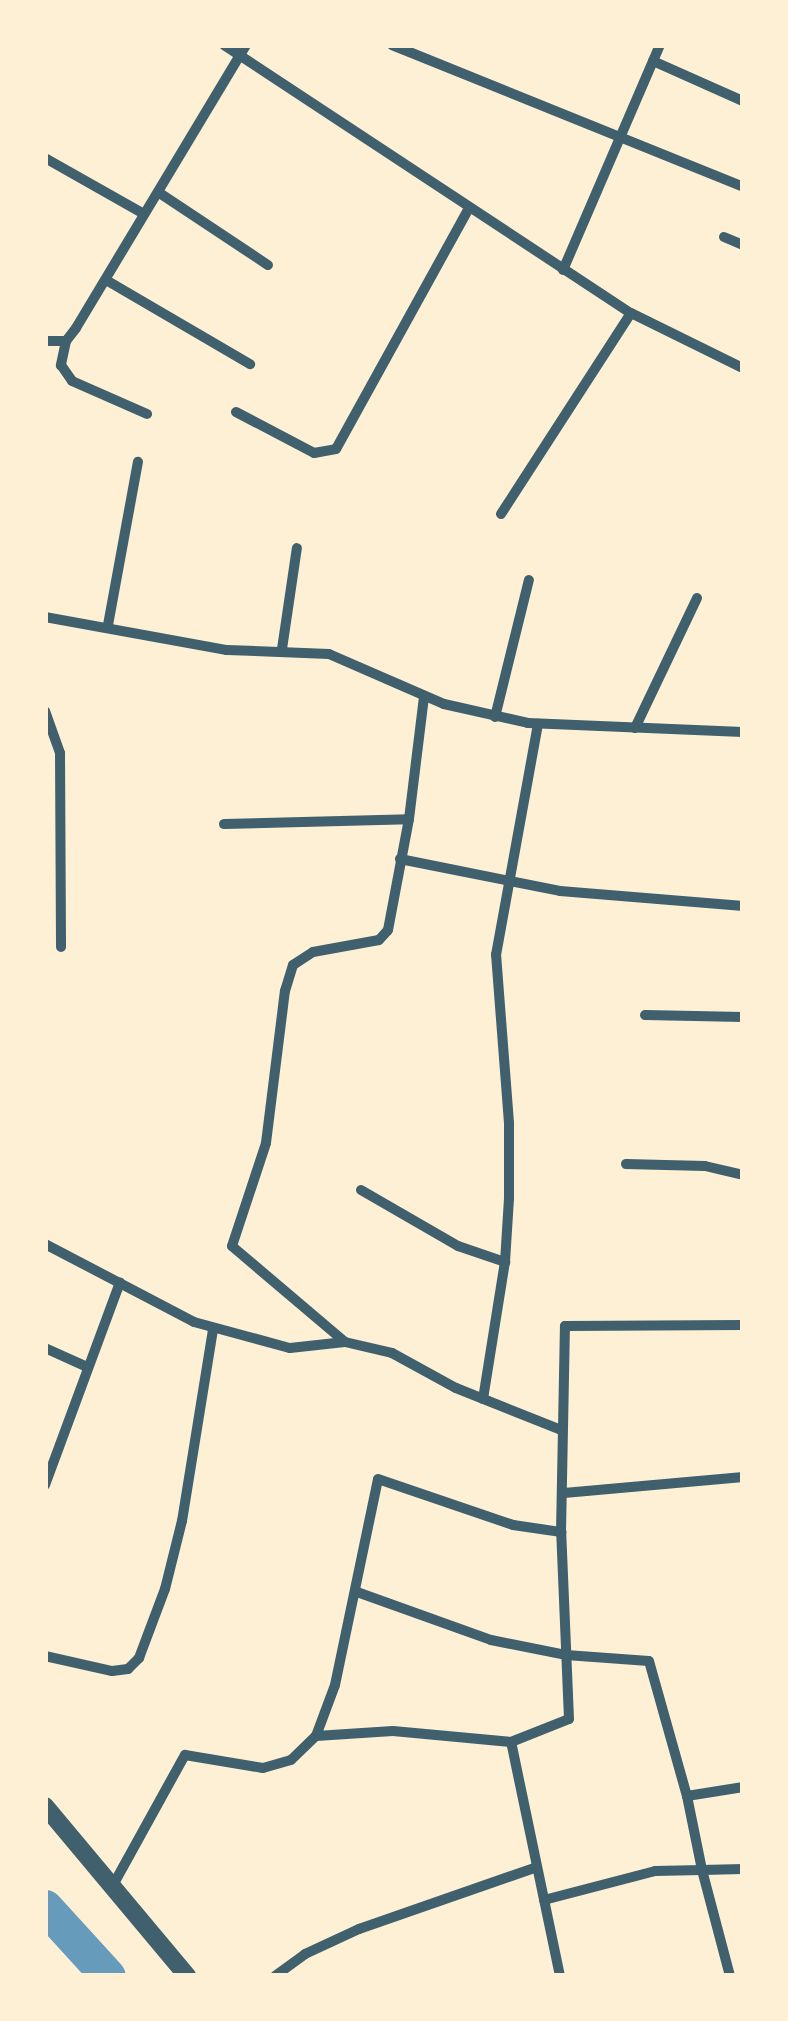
<!DOCTYPE html>
<html>
<head>
<meta charset="utf-8">
<style>
  body { margin:0 }
  #map { position:relative; width:788px; height:2021px; overflow:hidden; background:#fdf0d5; font-family:"Asap Condensed",sans-serif }
  div>[style] { position:absolute }
  .canal>* { height:35px; margin:-17.5px; padding:0 17.5px; transform-origin:17.5px; border-radius:17.5px; background:#669bbc }
  .minor>* { height:10px; margin:-5px; padding:0 5px; transform-origin:5px; border-radius:5px; background:#3f606c }
  .tertiary>* { height:18px; margin:-9px; padding:0 9px; transform-origin:9px; border-radius:9px; background:#3f606c }
  span { translate:-50% -50%; white-space:nowrap; text-align:center; line-height:1.15; -webkit-text-stroke:8px #fdf0d5; paint-order:stroke }
  .frame { position:absolute; inset:0; border:48px solid #fdf0d5; pointer-events:none }
</style>
</head>
<body>
<div id="map">
  <div class="canal">
    <i style="left:45px;top:1907px;width:93px;rotate:47.6deg"></i>
  </div>
  <div class="minor">
    <i style="left:224px;top:45px;width:487px;rotate:33.4deg"></i>
    <i style="left:631px;top:313px;width:125px;rotate:26.2deg"></i>
    <i style="left:392px;top:45px;width:379px;rotate:22deg"></i>
    <i style="left:653px;top:61px;width:98px;rotate:24deg"></i>
    <i style="left:45px;top:158px;width:114px;rotate:29.5deg"></i>
    <i style="left:158px;top:192px;width:132px;rotate:33.6deg"></i>
    <i style="left:724px;top:237px;width:21px;rotate:23deg"></i>
    <i style="left:563px;top:270px;width:245px;rotate:-66.7deg"></i>
    <i style="left:106px;top:280px;width:167px;rotate:30.3deg"></i>
    <i style="left:45px;top:341px;width:21px"></i>
    <i style="left:66px;top:341px;width:16px;rotate:-52deg"></i>
    <i style="left:76px;top:328px;width:330px;rotate:-59deg"></i>
    <i style="left:66px;top:341px;width:25px;rotate:102deg"></i>
    <i style="left:61px;top:365px;width:19px;rotate:55deg"></i>
    <i style="left:72px;top:381px;width:82px;rotate:23.7deg"></i>
    <i style="left:236px;top:412px;width:88px;rotate:27.7deg"></i>
    <i style="left:314px;top:453px;width:22px;rotate:-10deg"></i>
    <i style="left:336px;top:449px;width:275px;rotate:-61.1deg"></i>
    <i style="left:501px;top:514px;width:239px;rotate:-57.1deg"></i>
    <i style="left:45px;top:617px;width:185px;rotate:10.3deg"></i>
    <i style="left:227px;top:650px;width:102px;rotate:2.2deg"></i>
    <i style="left:329px;top:654px;width:125px;rotate:23.5deg"></i>
    <i style="left:444px;top:704px;width:86px;rotate:12.7deg"></i>
    <i style="left:528px;top:723px;width:215px;rotate:2.4deg"></i>
    <i style="left:108px;top:625px;width:166px;rotate:-79.6deg"></i>
    <i style="left:282px;top:649px;width:102px;rotate:-81.6deg"></i>
    <i style="left:45px;top:711px;width:45px;rotate:70.3deg"></i>
    <i style="left:60px;top:753px;width:194px;rotate:89.7deg"></i>
    <i style="left:495px;top:717px;width:141px;rotate:-76.1deg"></i>
    <i style="left:635px;top:728px;width:144px;rotate:-64.5deg"></i>
    <i style="left:224px;top:824px;width:185px;rotate:-1.5deg"></i>
    <i style="left:400px;top:859px;width:163px;rotate:11.3deg"></i>
    <i style="left:560px;top:891px;width:184px;rotate:4.7deg"></i>
    <i style="left:645px;top:1015px;width:98px;rotate:1.2deg"></i>
    <i style="left:626px;top:1164px;width:79px;rotate:1.5deg"></i>
    <i style="left:705px;top:1166px;width:39px;rotate:13deg"></i>
    <i style="left:361px;top:1190px;width:112px;rotate:30deg"></i>
    <i style="left:458px;top:1246px;width:50px;rotate:18.8deg"></i>
    <i style="left:45px;top:1244px;width:168px;rotate:27.6deg"></i>
    <i style="left:194px;top:1322px;width:99px;rotate:15.2deg"></i>
    <i style="left:290px;top:1348px;width:55px;rotate:-6.2deg"></i>
    <i style="left:345px;top:1342px;width:48px;rotate:13.2deg"></i>
    <i style="left:392px;top:1353px;width:73px;rotate:28.7deg"></i>
    <i style="left:456px;top:1388px;width:113px;rotate:21.8deg"></i>
    <i style="left:345px;top:1342px;width:148px;rotate:-139.7deg"></i>
    <i style="left:232px;top:1246px;width:108px;rotate:-71.7deg"></i>
    <i style="left:266px;top:1143px;width:153px;rotate:-82.9deg"></i>
    <i style="left:285px;top:991px;width:27px;rotate:-73deg"></i>
    <i style="left:293px;top:965px;width:24px;rotate:-33deg"></i>
    <i style="left:313px;top:952px;width:67px;rotate:-10.3deg"></i>
    <i style="left:379px;top:940px;width:13px;rotate:-48deg"></i>
    <i style="left:388px;top:930px;width:113px;rotate:-79.3deg"></i>
    <i style="left:409px;top:819px;width:124px;rotate:-83deg"></i>
    <i style="left:45px;top:1348px;width:46px;rotate:24.3deg"></i>
    <i style="left:483px;top:1399px;width:139px;rotate:-80.9deg"></i>
    <i style="left:505px;top:1262px;width:64px;rotate:-86.4deg"></i>
    <i style="left:509px;top:1198px;width:75px;rotate:-90deg"></i>
    <i style="left:509px;top:1123px;width:169px;rotate:-94.4deg"></i>
    <i style="left:496px;top:955px;width:235px;rotate:-79.7deg"></i>
    <i style="left:45px;top:1485px;width:216px;rotate:-69.7deg"></i>
    <i style="left:564px;top:1493px;width:180px;rotate:-5.1deg"></i>
    <i style="left:357px;top:1592px;width:142px;rotate:19.7deg"></i>
    <i style="left:491px;top:1640px;width:76px;rotate:11.3deg"></i>
    <i style="left:566px;top:1655px;width:83px;rotate:4.1deg"></i>
    <i style="left:649px;top:1661px;width:140px;rotate:74.3deg"></i>
    <i style="left:687px;top:1796px;width:76px;rotate:78.5deg"></i>
    <i style="left:702px;top:1870px;width:41px;rotate:-1.4deg"></i>
    <i style="left:45px;top:1656px;width:69px;rotate:12.6deg"></i>
    <i style="left:112px;top:1671px;width:16px;rotate:-7deg"></i>
    <i style="left:128px;top:1669px;width:16px;rotate:-45deg"></i>
    <i style="left:139px;top:1658px;width:74px;rotate:-69.4deg"></i>
    <i style="left:165px;top:1589px;width:70px;rotate:-76deg"></i>
    <i style="left:182px;top:1521px;width:194px;rotate:-80.8deg"></i>
    <i style="left:316px;top:1736px;width:77px;rotate:-3.7deg"></i>
    <i style="left:393px;top:1731px;width:119px;rotate:5.3deg"></i>
    <i style="left:687px;top:1796px;width:57px;rotate:-9.1deg"></i>
    <i style="left:112px;top:1887px;width:151px;rotate:-61.1deg"></i>
    <i style="left:185px;top:1755px;width:79px;rotate:9.5deg"></i>
    <i style="left:263px;top:1768px;width:29px;rotate:-16deg"></i>
    <i style="left:291px;top:1760px;width:35px;rotate:-44deg"></i>
    <i style="left:316px;top:1736px;width:54px;rotate:-69.6deg"></i>
    <i style="left:335px;top:1685px;width:210px;rotate:-78.2deg"></i>
    <i style="left:378px;top:1479px;width:143px;rotate:18.8deg"></i>
    <i style="left:513px;top:1525px;width:49px;rotate:8.3deg"></i>
    <i style="left:544px;top:1900px;width:115px;rotate:-14.6deg"></i>
    <i style="left:655px;top:1871px;width:47px;rotate:-1.2deg"></i>
    <i style="left:702px;top:1870px;width:110px;rotate:75.2deg"></i>
    <i style="left:275px;top:1976px;width:37px;rotate:-36deg"></i>
    <i style="left:305px;top:1954px;width:60px;rotate:-24.8deg"></i>
    <i style="left:359px;top:1929px;width:188px;rotate:-19.2deg"></i>
    <i style="left:560px;top:1976px;width:239px;rotate:-101.8deg"></i>
    <i style="left:511px;top:1742px;width:62px;rotate:-21.6deg"></i>
    <i style="left:569px;top:1719px;width:187px;rotate:-92.4deg"></i>
    <i style="left:561px;top:1532px;width:206px;rotate:-88.9deg"></i>
    <i style="left:565px;top:1326px;width:178px;rotate:-0.3deg"></i>
  </div>
  <div class="tertiary">
    <i style="left:45px;top:1806px;width:222px;rotate:50.1deg"></i>
  </div>
  <div class="frame"></div>
</div>
</body>
</html>
